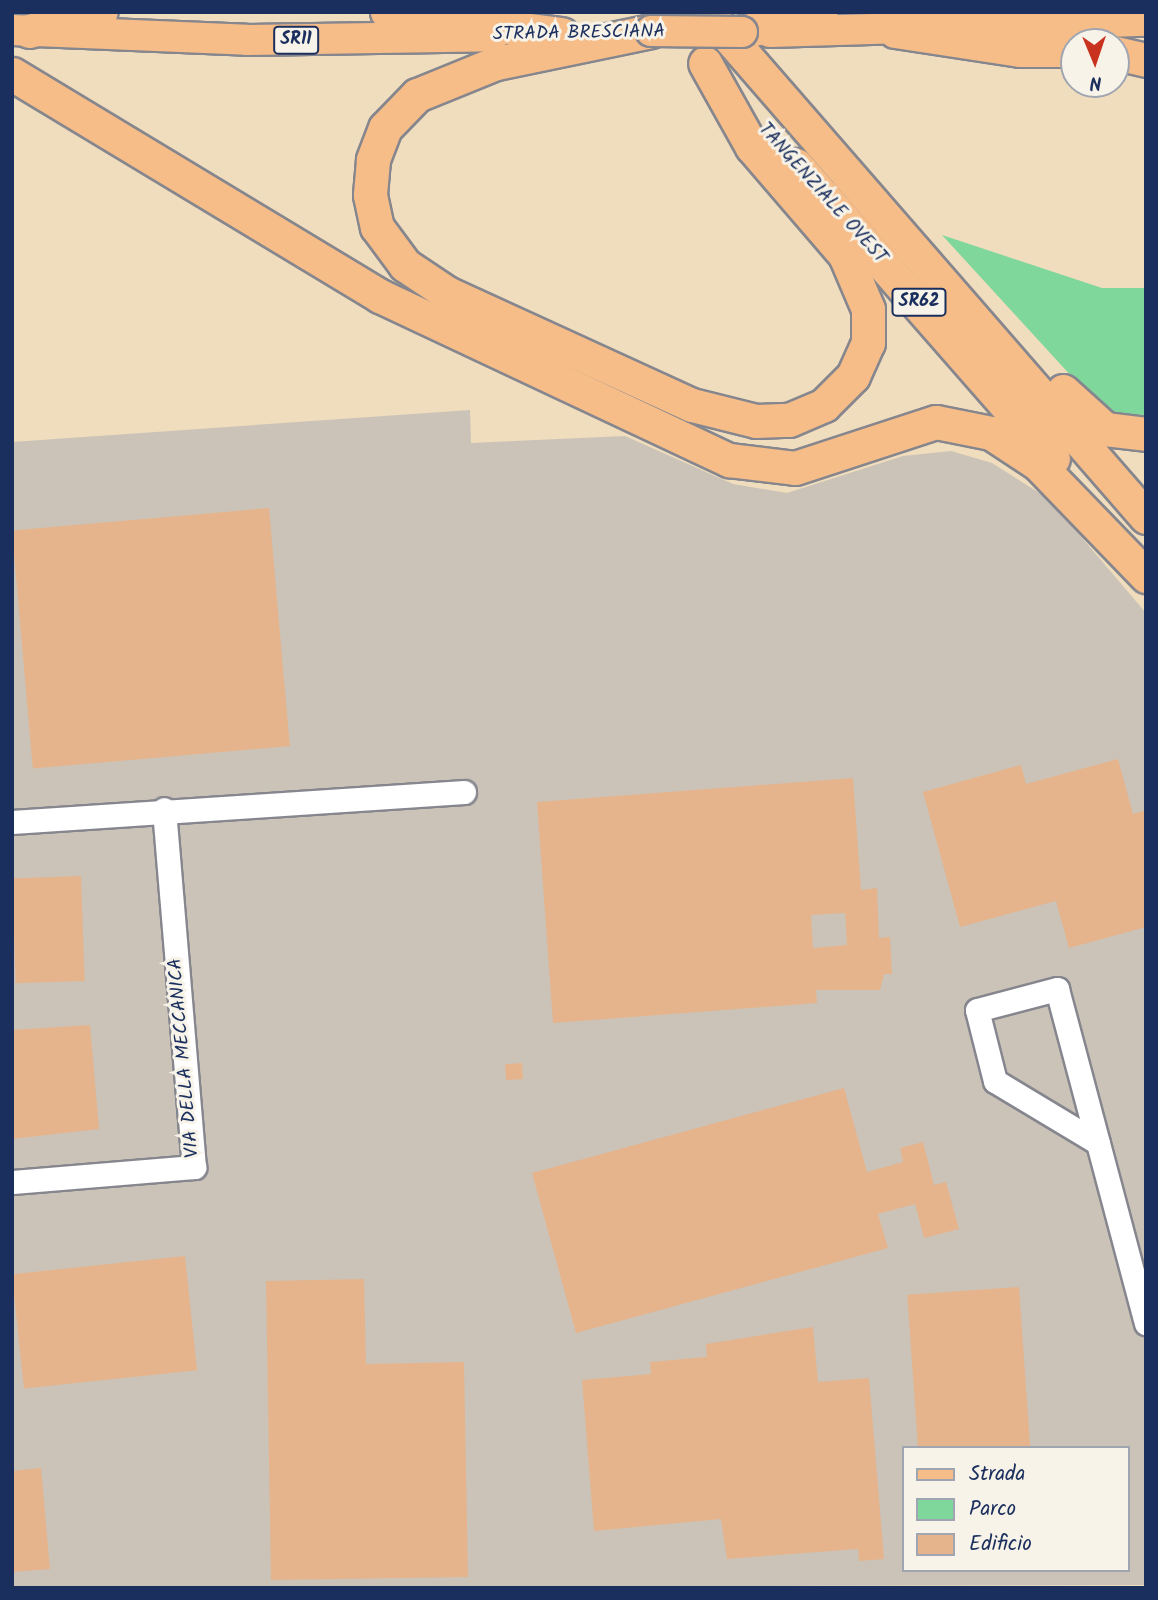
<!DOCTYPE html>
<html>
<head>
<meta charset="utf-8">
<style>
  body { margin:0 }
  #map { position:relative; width:1158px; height:1600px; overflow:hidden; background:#f0ddbd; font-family:Kalam,sans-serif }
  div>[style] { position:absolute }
  .industrial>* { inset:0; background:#cbc3b8 }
  .green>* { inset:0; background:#80d79c }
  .building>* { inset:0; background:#e5b48c; transform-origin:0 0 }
  .roads { filter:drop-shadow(2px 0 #86868e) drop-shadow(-2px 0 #86868e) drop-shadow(0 2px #86868e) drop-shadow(0 -2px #86868e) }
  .minor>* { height:23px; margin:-11.5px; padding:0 11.5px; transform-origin:11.5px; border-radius:11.5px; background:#fff }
  .major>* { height:30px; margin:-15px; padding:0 15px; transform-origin:15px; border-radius:15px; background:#f7bd88 }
  .highway>* { height:33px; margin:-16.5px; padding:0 16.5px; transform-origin:16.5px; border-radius:16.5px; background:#f7bd88 }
  .bridges { filter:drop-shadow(2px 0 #86868e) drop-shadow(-2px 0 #86868e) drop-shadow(0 2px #86868e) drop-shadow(0 -2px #86868e) }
  .major-bridge>* { height:30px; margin:-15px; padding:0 15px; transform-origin:15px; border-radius:15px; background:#f7bd88 }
  span { translate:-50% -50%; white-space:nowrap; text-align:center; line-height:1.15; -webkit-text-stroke:6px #f7f3e8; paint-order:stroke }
  .shield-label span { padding:2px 5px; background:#f7f3e8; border:2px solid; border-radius:5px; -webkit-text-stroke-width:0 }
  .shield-label { font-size:18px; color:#1b2f5e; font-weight:700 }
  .street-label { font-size:19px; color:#1b2f5e }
  .frame { position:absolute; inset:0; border:14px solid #1b2f5e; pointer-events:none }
  .legend { position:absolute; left:902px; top:1446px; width:228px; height:126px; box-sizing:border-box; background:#f7f3e8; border:2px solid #9fa5b1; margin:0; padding:9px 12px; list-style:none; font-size:21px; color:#1b2f5e }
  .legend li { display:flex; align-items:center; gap:14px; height:35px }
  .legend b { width:35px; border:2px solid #9fa5b1 }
  .north { position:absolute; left:1060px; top:28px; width:70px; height:70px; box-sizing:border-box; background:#f7f3e8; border:2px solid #9fa5b1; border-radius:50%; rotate:178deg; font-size:19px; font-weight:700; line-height:28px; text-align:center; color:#1b2f5e }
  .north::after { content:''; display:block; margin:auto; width:24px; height:32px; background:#c8321e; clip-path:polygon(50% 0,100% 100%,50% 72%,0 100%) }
</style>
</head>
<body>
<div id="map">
  <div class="industrial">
    <i style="clip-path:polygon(evenodd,470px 410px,471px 443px,625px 436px,733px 484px,787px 493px,903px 456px,951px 451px,992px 463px,1049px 499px,1146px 613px,1146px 1585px,12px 1588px,12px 442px,470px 410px,904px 1448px,1128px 1448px,1128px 1570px,904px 1570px,904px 1448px)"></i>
  </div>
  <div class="green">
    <i style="clip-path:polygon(942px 235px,1102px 288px,1146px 288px,1146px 415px,1106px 414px)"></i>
  </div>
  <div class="building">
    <i style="left:269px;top:508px;width:239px;height:258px;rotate:85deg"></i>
    <i style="clip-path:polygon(1118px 759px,1133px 814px,1146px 810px,1146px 927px,1069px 948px,1056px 901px,960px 927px,923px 792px,1021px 765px,1026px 784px)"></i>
    <i style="clip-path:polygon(evenodd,853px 778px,861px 890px,877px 888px,879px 938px,890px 937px,892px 974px,884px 974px,880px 990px,816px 990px,817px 1003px,553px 1023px,537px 802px,853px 778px,845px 913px,847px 945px,813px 948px,811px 915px,845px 913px)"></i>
    <i style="left:81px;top:876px;width:105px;height:69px;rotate:88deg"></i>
    <i style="clip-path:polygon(90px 1025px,99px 1129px,12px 1139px,12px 1030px)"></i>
    <i style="left:522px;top:1063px;width:16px;height:17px;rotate:86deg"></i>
    <i style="clip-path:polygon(844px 1088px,867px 1172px,903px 1162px,900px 1148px,923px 1142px,934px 1185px,946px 1182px,959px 1229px,924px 1238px,915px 1204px,878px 1214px,888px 1248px,576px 1333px,532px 1173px)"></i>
    <i style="left:185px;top:1256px;width:115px;height:174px;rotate:84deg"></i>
    <i style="clip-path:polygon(364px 1279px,366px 1364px,464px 1362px,468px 1577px,271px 1580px,266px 1281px)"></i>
    <i style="left:1019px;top:1287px;width:161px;height:112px;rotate:86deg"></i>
    <i style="clip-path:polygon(813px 1327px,818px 1382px,869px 1378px,884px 1559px,859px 1561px,858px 1549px,727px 1559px,721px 1519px,594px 1531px,582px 1380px,651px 1374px,650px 1362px,707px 1357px,706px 1344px)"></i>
    <i style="clip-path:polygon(41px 1468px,50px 1569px,12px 1572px,12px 1471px)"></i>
  </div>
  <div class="roads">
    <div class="minor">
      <i style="left:12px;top:822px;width:453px;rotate:-3.8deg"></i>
      <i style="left:1098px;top:1143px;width:120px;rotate:-149deg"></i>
      <i style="left:995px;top:1081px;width:73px;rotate:-104.2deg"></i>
      <i style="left:977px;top:1010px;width:83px;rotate:-14.7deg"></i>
      <i style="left:1057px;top:989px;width:346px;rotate:75.1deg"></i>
      <i style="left:12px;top:1182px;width:183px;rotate:-4.7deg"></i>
      <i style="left:194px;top:1167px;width:359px;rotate:-94.8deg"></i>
    </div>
    <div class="major">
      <i style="left:12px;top:30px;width:235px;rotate:2.4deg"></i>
      <i style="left:247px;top:40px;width:246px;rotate:-0.9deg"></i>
      <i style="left:770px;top:32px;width:376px;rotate:-1.7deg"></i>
    </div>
    <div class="highway">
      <i style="left:387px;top:12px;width:176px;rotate:7.2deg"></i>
      <i style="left:707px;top:12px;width:669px;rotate:49deg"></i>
      <i style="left:29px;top:31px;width:74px;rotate:-14.8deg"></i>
      <i style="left:651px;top:31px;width:158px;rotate:168.3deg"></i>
      <i style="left:496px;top:63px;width:85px;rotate:157.9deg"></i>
      <i style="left:417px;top:95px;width:46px;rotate:134.1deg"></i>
      <i style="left:385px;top:128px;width:34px;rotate:111deg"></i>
      <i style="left:373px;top:160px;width:35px;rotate:95deg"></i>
      <i style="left:370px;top:195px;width:33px;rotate:78deg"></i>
      <i style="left:377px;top:227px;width:47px;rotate:53.6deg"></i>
      <i style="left:405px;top:265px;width:50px;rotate:33.7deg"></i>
      <i style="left:447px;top:293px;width:269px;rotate:24.6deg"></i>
      <i style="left:692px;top:405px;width:66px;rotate:14deg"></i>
      <i style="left:756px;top:421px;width:33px;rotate:-2deg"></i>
      <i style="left:789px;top:420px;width:38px;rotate:-23deg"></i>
      <i style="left:824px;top:405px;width:41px;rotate:-45deg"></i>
      <i style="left:853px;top:376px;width:36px;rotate:-66deg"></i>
      <i style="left:868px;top:343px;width:34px;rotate:-90deg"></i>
      <i style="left:868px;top:309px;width:59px;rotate:-113.1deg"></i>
      <i style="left:845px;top:255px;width:143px;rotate:-130.7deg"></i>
      <i style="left:752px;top:147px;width:96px;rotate:-119.2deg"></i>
      <i style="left:895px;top:31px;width:126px;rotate:8.6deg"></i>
      <i style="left:1020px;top:50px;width:54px"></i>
      <i style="left:742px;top:32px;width:81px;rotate:-14.2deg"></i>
      <i style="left:1116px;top:53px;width:31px;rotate:13deg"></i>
      <i style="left:12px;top:74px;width:430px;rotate:31.1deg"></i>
      <i style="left:380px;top:296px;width:386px;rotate:25.2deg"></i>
      <i style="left:729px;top:460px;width:66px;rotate:6.9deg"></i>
      <i style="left:795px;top:468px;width:148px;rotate:-18.1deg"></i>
      <i style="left:936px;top:422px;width:56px;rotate:11.3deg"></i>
      <i style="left:991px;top:433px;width:56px;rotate:33.4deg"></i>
      <i style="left:1038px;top:464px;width:156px;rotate:46deg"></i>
      <i style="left:796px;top:165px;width:390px;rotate:48.8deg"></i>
      <i style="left:1063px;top:391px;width:57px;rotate:42.1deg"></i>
      <i style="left:1105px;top:429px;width:41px;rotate:7deg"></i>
    </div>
  </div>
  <div class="bridges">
    <div class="major-bridge">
      <i style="left:651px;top:31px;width:91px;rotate:0.6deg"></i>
    </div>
  </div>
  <div class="shield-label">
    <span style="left:296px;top:40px">SR11</span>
    <span style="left:919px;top:302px">SR62</span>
  </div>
  <div class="street-label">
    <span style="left:579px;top:34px;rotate:-1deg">STRADA BRESCIANA</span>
    <span style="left:822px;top:194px;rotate:48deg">TANGENZIALE OVEST</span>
    <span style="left:185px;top:1058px;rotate:-95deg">VIA DELLA MECCANICA</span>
  </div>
  <div class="frame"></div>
  <ul class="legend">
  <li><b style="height:9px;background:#f7bd88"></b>Strada</li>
  <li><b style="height:19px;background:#80d79c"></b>Parco</li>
  <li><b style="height:19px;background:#e5b48c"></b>Edificio</li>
  </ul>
  <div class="north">N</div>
</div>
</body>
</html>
